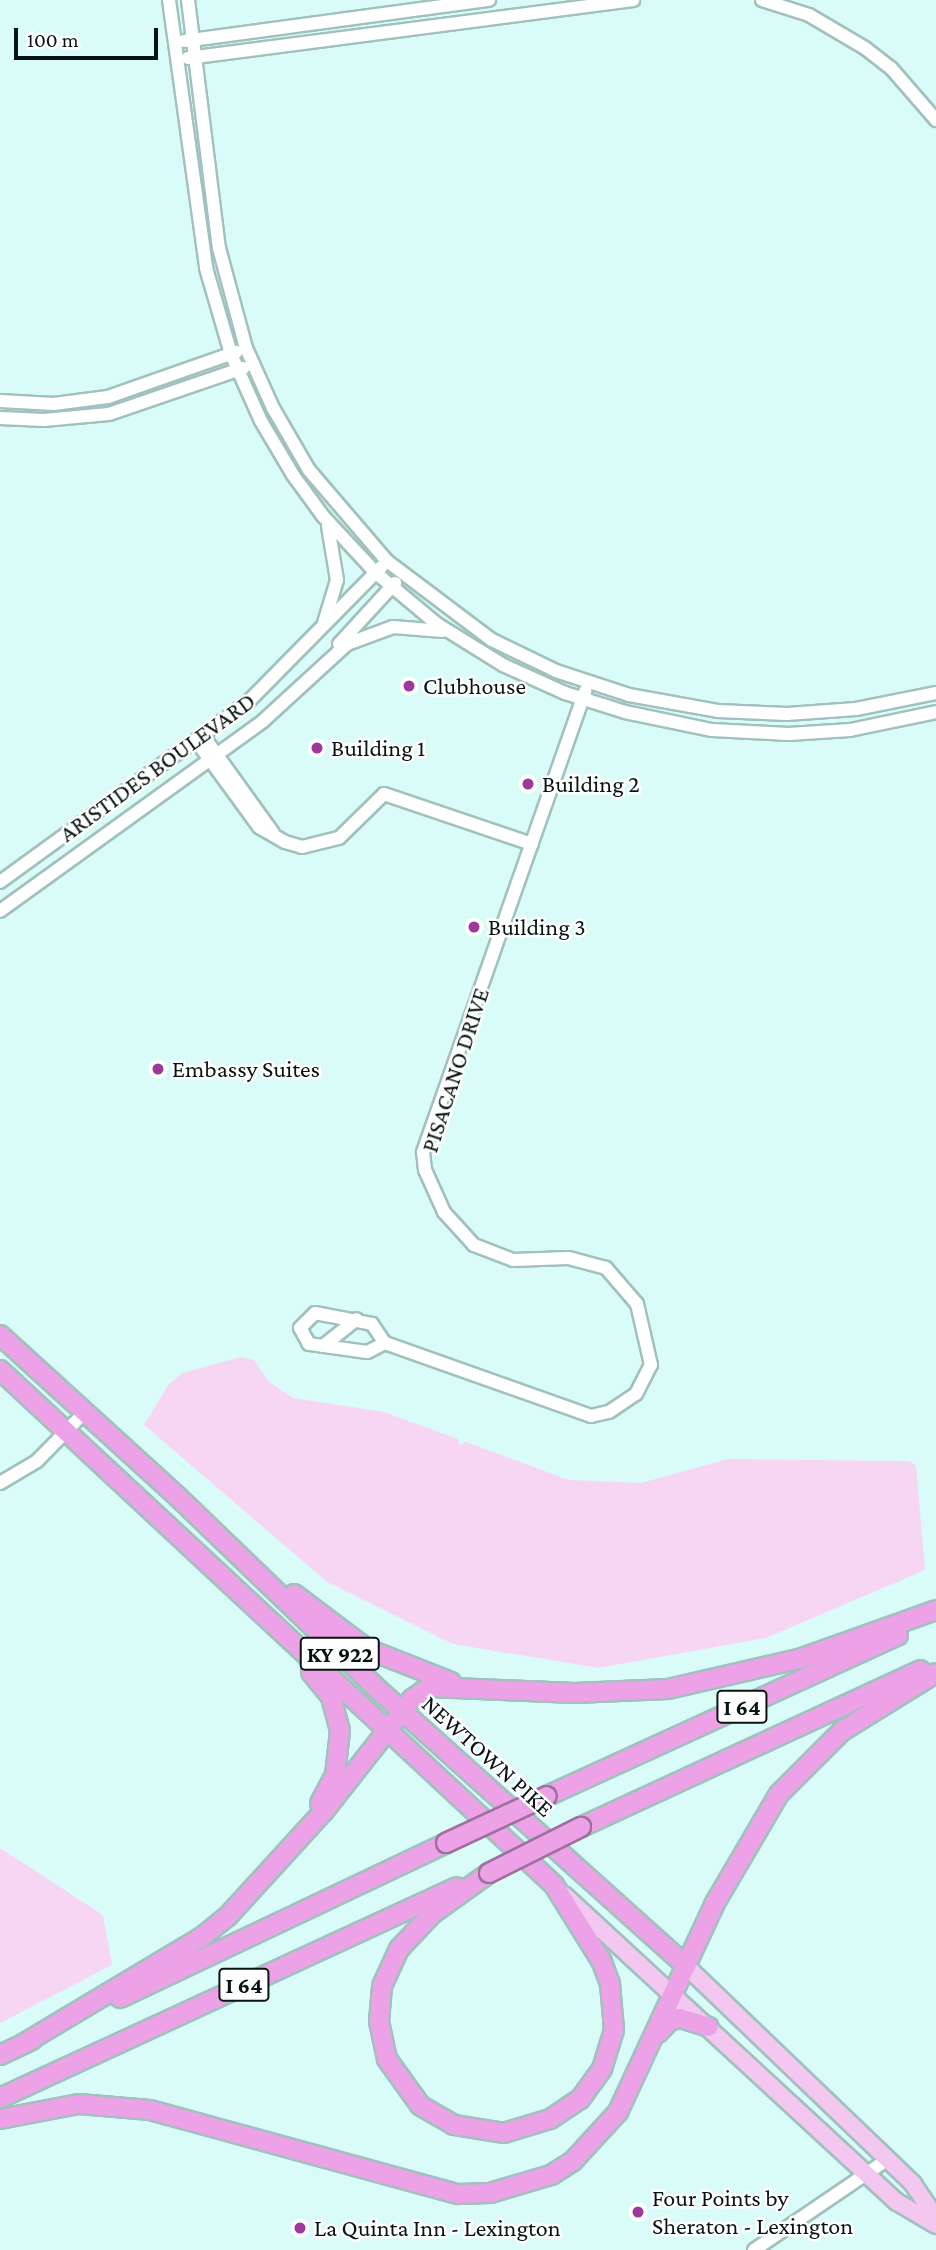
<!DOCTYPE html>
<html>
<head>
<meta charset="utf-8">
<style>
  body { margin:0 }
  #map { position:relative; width:936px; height:2250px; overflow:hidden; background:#d9fcf8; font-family:"Crimson Pro",serif }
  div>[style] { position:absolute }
  .green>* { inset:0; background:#f7d6f4 }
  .roads { filter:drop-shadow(2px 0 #a0c1be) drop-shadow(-2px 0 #a0c1be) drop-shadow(0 2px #a0c1be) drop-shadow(0 -2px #a0c1be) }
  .minor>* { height:12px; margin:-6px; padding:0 6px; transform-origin:6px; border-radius:6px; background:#fff }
  .major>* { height:16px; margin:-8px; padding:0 8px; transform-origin:8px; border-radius:8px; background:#f4c7f1 }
  .highway>* { height:18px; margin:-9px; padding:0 9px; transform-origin:9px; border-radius:9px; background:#eda2e7 }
  .bridges { filter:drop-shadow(2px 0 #9d709d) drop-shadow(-2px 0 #9d709d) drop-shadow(0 2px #9d709d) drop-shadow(0 -2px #9d709d) }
  .highway-bridge>* { height:18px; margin:-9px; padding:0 9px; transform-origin:9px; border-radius:9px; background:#eda2e7 }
  .dots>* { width:19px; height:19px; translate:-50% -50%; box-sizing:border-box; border:4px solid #fff; border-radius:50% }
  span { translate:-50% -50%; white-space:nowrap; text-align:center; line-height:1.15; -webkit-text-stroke:5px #fff; paint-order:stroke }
  .shield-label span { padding:2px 5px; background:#fff; border:2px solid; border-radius:5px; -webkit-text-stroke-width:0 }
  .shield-label { font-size:23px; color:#081413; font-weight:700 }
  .poi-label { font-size:24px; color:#081413 }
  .left { translate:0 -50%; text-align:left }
  .street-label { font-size:24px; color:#081413 }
  .scale { position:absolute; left:14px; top:28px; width:144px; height:32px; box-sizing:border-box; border:4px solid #081413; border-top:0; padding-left:9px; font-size:21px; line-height:24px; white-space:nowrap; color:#081413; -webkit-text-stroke:5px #fff; paint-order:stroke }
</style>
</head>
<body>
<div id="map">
  <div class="green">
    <i style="clip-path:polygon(240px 1357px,254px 1360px,268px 1381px,293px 1398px,384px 1412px,458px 1439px,460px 1445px,466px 1442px,569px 1480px,641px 1483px,728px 1459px,909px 1461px,916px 1465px,925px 1570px,766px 1638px,598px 1668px,453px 1644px,327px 1582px,144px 1425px,169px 1384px,183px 1373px)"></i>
    <i style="clip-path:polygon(0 1848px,103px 1915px,112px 1965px,0 2023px)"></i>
  </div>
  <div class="roads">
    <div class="minor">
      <i style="left:169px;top:0;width:271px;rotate:82.1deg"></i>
      <i style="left:206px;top:268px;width:90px;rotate:73.8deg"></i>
      <i style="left:231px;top:354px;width:73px;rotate:65.9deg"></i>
      <i style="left:261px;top:421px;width:63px;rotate:59.3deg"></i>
      <i style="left:293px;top:475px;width:51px;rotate:53.8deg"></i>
      <i style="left:323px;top:516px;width:78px;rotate:47.1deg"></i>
      <i style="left:376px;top:573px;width:80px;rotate:39.9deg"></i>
      <i style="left:437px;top:624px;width:78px;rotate:31.8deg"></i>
      <i style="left:503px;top:665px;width:68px;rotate:24.3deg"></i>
      <i style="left:565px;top:693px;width:63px;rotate:17.6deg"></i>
      <i style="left:625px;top:712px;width:89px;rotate:11.7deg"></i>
      <i style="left:712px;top:730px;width:77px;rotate:3deg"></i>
      <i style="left:789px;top:734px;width:61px;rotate:-3.8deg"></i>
      <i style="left:850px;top:730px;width:88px;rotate:-11.8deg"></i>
      <i style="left:188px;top:0;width:250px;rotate:82.9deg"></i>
      <i style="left:219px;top:248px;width:104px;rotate:74.9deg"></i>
      <i style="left:246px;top:348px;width:66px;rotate:65.8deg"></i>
      <i style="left:273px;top:408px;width:72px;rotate:59.9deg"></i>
      <i style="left:309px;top:470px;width:120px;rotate:49.4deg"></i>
      <i style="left:387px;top:561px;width:131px;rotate:37deg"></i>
      <i style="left:492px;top:640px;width:71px;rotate:25.8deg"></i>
      <i style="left:556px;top:671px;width:77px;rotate:18.2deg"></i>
      <i style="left:629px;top:695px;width:90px;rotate:10.2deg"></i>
      <i style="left:718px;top:711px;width:69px;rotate:2.5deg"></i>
      <i style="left:787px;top:714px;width:69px;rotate:-4.1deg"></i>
      <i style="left:856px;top:709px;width:82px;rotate:-11.3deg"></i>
      <i style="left:762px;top:0;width:49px;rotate:17.7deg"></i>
      <i style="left:809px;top:15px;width:65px;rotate:30.5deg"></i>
      <i style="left:865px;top:48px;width:33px;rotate:38deg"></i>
      <i style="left:891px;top:68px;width:69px;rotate:49.1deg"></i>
      <i style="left:184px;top:41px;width:308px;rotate:-7.7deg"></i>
      <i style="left:188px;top:58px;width:449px;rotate:-7.4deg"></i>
      <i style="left:0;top:401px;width:54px;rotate:3.2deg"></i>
      <i style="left:54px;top:404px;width:54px;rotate:-7.4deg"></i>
      <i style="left:108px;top:397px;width:136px;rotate:-19.4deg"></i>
      <i style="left:0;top:418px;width:44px;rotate:2.6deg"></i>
      <i style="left:44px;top:420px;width:65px;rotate:-5.3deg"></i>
      <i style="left:109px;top:414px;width:142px;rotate:-18.9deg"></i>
      <i style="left:324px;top:623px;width:45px;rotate:-73.2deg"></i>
      <i style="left:337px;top:580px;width:55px;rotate:-99.5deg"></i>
      <i style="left:339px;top:644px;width:83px;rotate:-47.4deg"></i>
      <i style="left:204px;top:737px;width:118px;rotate:54.3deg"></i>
      <i style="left:197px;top:742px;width:105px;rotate:53.9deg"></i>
      <i style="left:259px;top:827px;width:30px;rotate:30deg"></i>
      <i style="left:285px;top:842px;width:18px;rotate:16deg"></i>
      <i style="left:302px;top:847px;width:38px;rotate:-14deg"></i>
      <i style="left:339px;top:838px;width:63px;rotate:-44.4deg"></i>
      <i style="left:384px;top:794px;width:156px;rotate:18.7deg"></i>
      <i style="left:0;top:882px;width:306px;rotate:-36deg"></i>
      <i style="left:248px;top:702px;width:190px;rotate:-45.4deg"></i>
      <i style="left:0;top:911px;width:324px;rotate:-35.8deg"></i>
      <i style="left:263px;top:721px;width:114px;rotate:-42.5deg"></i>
      <i style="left:347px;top:644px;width:49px;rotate:-20.3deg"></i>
      <i style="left:393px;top:627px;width:50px;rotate:4.6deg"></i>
      <i style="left:315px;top:1313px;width:58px;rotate:10.9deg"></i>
      <i style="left:372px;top:1324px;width:23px;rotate:56deg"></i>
      <i style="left:385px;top:1343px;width:20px;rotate:153deg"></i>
      <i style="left:367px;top:1352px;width:59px;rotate:-172.1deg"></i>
      <i style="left:309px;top:1344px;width:18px;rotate:-119deg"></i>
      <i style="left:300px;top:1328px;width:21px;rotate:-45deg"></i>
      <i style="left:385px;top:1343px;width:219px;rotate:19.5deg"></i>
      <i style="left:591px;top:1416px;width:18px;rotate:-13deg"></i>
      <i style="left:609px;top:1412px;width:32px;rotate:-34deg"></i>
      <i style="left:636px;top:1394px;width:33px;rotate:-63deg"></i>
      <i style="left:651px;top:1365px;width:63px;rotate:-102.9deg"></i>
      <i style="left:637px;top:1304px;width:48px;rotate:-130.7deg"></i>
      <i style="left:606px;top:1268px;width:39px;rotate:-165deg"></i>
      <i style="left:568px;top:1258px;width:55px;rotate:177.9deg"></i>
      <i style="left:513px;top:1260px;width:42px;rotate:-159deg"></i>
      <i style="left:474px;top:1245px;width:45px;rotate:-132.3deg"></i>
      <i style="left:444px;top:1212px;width:46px;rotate:-114.3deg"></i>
      <i style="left:425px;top:1170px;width:18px;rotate:-96deg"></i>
      <i style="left:423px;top:1152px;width:489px;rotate:-70.6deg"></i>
      <i style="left:323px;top:1346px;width:43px;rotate:-38.5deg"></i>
      <i style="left:0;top:1483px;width:43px;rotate:-30.7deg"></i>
      <i style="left:37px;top:1461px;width:67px;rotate:-45.6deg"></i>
      <i style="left:754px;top:2250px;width:162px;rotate:-34.2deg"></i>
    </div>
    <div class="major">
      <i style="left:564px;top:1895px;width:453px;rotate:42.7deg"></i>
      <i style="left:897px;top:2202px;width:45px;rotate:30.5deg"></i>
      <i style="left:686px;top:1966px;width:315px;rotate:43.8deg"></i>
      <i style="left:913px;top:2184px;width:41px;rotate:55.9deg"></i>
    </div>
    <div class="highway">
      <i style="left:0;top:1335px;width:242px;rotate:42.3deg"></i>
      <i style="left:179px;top:1498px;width:268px;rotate:43.9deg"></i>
      <i style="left:372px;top:1684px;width:422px;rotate:41.9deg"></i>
      <i style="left:0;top:1370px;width:756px;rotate:42.91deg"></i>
      <i style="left:554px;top:1885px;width:91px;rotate:58.1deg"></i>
      <i style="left:602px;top:1962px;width:23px;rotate:70deg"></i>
      <i style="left:610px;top:1984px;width:46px;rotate:85deg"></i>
      <i style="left:614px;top:2030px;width:41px;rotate:107.1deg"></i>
      <i style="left:602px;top:2069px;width:37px;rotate:126deg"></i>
      <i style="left:580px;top:2099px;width:36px;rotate:146deg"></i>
      <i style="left:550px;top:2119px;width:48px;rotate:163.1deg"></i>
      <i style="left:504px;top:2133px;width:51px;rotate:-170.9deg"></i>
      <i style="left:454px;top:2125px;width:39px;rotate:-150deg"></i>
      <i style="left:420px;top:2105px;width:57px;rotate:-125.7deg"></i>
      <i style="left:387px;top:2059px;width:39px;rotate:-102deg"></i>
      <i style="left:379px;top:2021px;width:35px;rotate:-85deg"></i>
      <i style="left:382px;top:1986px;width:41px;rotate:-65.3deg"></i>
      <i style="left:399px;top:1949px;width:48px;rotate:-46.7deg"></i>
      <i style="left:432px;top:1914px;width:70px;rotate:-35.7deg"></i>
      <i style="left:294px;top:1594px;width:91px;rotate:37deg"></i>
      <i style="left:367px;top:1649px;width:90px;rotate:21.4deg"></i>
      <i style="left:311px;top:1672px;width:32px;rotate:51deg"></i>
      <i style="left:331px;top:1697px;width:35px;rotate:75deg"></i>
      <i style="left:340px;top:1731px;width:44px;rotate:96.5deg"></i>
      <i style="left:335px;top:1775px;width:32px;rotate:118deg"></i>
      <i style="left:547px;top:1796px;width:386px;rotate:-24.6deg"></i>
      <i style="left:581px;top:1827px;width:374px;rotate:-24.8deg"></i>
      <i style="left:120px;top:1998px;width:361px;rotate:-25.4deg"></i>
      <i style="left:658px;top:2033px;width:16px;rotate:-47deg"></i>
      <i style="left:669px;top:2021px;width:11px;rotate:-15deg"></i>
      <i style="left:680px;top:2018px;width:30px;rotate:17deg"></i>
      <i style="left:23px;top:2044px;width:209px;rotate:-30.9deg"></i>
      <i style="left:202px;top:1937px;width:33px;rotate:-39deg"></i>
      <i style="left:228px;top:1916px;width:142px;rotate:-47.6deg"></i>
      <i style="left:324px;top:1811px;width:142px;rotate:-51.8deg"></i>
      <i style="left:412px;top:1699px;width:21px;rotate:-35deg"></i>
      <i style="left:429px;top:1687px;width:146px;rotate:2.4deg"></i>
      <i style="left:575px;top:1693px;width:93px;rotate:-2.5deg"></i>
      <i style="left:668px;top:1689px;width:138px;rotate:-13deg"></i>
      <i style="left:802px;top:1658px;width:142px;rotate:-19.7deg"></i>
      <i style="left:0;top:2055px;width:35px;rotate:-25deg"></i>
      <i style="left:0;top:2098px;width:503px;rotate:-24.78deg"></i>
      <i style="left:0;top:2119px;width:80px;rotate:-10.8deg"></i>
      <i style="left:79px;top:2104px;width:71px;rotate:4.8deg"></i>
      <i style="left:150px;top:2110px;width:319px;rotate:15.3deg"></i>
      <i style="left:458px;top:2194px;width:32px;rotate:-2deg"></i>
      <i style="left:490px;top:2193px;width:64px;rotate:-16.4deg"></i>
      <i style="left:551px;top:2175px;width:26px;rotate:-32deg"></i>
      <i style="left:573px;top:2161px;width:67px;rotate:-47.4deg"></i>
      <i style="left:618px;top:2112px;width:230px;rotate:-65.1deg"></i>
      <i style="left:715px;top:1903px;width:126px;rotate:-59.6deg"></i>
      <i style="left:779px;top:1794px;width:89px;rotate:-45deg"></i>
      <i style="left:842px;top:1731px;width:110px;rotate:-31.7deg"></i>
    </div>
  </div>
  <div class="bridges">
    <div class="highway-bridge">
      <i style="left:446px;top:1843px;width:111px;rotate:-25deg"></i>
      <i style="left:489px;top:1873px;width:103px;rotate:-26.6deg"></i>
    </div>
  </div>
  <div class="dots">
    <i style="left:409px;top:686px;background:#a0389c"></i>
    <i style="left:317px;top:748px;background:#a0389c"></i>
    <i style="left:528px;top:784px;background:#a0389c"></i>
    <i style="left:474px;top:927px;background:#a0389c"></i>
    <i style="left:158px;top:1069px;background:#a0389c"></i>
    <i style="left:638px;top:2212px;background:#a0389c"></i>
    <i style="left:300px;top:2228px;background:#a0389c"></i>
  </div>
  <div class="shield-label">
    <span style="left:340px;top:1654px">KY 922</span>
    <span style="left:742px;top:1707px">I 64</span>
    <span style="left:244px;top:1985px">I 64</span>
  </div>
  <div class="poi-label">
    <span class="left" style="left:423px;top:686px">Clubhouse</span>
    <span class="left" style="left:331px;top:748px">Building 1</span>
    <span class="left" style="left:542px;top:784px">Building 2</span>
    <span class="left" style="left:488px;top:927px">Building 3</span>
    <span class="left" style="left:172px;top:1069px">Embassy Suites</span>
    <span class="left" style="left:652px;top:2212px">Four Points by<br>Sheraton - Lexington</span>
    <span class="left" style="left:314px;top:2228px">La Quinta Inn - Lexington</span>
  </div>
  <div class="street-label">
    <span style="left:157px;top:767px;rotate:-36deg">ARISTIDES BOULEVARD</span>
    <span style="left:455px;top:1070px;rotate:-72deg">PISACANO DRIVE</span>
    <span style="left:488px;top:1756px;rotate:42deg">NEWTOWN PIKE</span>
  </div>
  <div class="scale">100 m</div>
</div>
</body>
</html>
